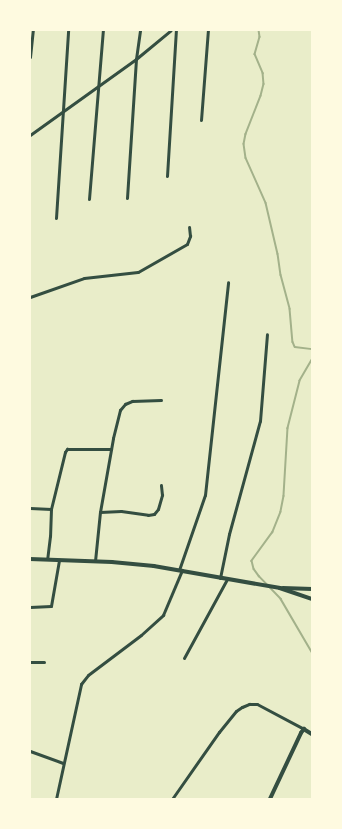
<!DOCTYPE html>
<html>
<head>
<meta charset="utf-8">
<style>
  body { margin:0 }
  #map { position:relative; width:342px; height:829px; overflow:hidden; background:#e9edc9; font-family:"IBM Plex Sans",sans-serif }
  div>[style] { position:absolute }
  .stream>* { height:1.5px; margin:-0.75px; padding:0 0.75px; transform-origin:0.75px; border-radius:0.75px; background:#a3b18a }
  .minor>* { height:3px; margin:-1.5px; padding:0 1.5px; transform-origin:1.5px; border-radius:1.5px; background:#344e41 }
  .tertiary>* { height:3.5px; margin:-1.75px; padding:0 1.75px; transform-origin:1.75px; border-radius:1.75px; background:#344e41 }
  span { translate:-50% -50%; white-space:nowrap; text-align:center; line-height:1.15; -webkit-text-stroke:3.5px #fefae0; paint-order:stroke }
  .frame { position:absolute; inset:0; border:31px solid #fefae0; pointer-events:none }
</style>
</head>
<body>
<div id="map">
  <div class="stream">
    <i style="left:259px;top:30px;width:7px;rotate:82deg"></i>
    <i style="left:260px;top:37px;width:18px;rotate:106deg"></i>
    <i style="left:255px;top:54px;width:21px;rotate:67deg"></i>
    <i style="left:263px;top:73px;width:11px;rotate:85deg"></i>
    <i style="left:264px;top:84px;width:12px;rotate:104deg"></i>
    <i style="left:261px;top:96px;width:41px;rotate:111.5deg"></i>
    <i style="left:246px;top:134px;width:10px;rotate:101deg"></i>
    <i style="left:244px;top:144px;width:14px;rotate:82deg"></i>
    <i style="left:246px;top:158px;width:49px;rotate:66deg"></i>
    <i style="left:266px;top:203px;width:52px;rotate:76.8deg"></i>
    <i style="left:278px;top:254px;width:21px;rotate:82deg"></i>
    <i style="left:281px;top:275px;width:35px;rotate:75deg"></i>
    <i style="left:290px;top:309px;width:33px;rotate:85deg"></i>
    <i style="left:293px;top:342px;width:5px;rotate:68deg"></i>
    <i style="left:295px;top:347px;width:17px;rotate:7deg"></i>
    <i style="left:312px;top:360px;width:24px;rotate:120deg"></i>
    <i style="left:300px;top:381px;width:49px;rotate:104.3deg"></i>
    <i style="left:288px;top:428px;width:68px;rotate:93.4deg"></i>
    <i style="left:284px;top:496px;width:16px;rotate:101deg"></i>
    <i style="left:281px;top:512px;width:22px;rotate:112deg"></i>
    <i style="left:273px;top:532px;width:36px;rotate:126deg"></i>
    <i style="left:252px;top:561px;width:8px;rotate:76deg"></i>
    <i style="left:254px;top:569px;width:9px;rotate:54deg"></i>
    <i style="left:259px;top:576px;width:32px;rotate:46deg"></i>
    <i style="left:281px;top:599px;width:61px;rotate:59.7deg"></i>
  </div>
  <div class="minor">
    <i style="left:30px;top:57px;width:27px;rotate:-84deg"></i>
    <i style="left:201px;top:120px;width:90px;rotate:-85.6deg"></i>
    <i style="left:30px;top:135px;width:130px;rotate:-35.6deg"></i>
    <i style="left:136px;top:59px;width:45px;rotate:-39.6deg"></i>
    <i style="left:167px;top:176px;width:146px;rotate:-86.5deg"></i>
    <i style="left:127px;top:198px;width:139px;rotate:-86.3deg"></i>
    <i style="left:136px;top:59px;width:29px;rotate:-82deg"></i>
    <i style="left:89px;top:199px;width:170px;rotate:-85.3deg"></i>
    <i style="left:56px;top:218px;width:188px;rotate:-86.3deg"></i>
    <i style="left:30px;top:297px;width:57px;rotate:-19.4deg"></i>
    <i style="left:84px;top:278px;width:54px;rotate:-6.3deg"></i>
    <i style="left:138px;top:272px;width:56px;rotate:-29.7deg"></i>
    <i style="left:187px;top:244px;width:9px;rotate:-69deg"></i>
    <i style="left:190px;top:236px;width:9px;rotate:-96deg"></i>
    <i style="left:30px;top:508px;width:21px;rotate:3deg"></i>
    <i style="left:51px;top:509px;width:27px;rotate:92deg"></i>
    <i style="left:50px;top:536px;width:23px;rotate:97deg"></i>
    <i style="left:51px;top:509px;width:59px;rotate:-76.2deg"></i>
    <i style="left:65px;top:452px;width:4px;rotate:-56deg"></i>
    <i style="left:67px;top:449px;width:44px"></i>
    <i style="left:100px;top:512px;width:21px;rotate:-3deg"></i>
    <i style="left:121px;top:511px;width:27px;rotate:8deg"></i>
    <i style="left:148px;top:515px;width:6px;rotate:-9deg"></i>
    <i style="left:154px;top:514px;width:6px;rotate:-51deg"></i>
    <i style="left:158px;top:509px;width:15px;rotate:-74deg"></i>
    <i style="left:162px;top:495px;width:10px;rotate:-96deg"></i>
    <i style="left:95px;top:561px;width:49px;rotate:-84.2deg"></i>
    <i style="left:100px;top:512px;width:75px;rotate:-80deg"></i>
    <i style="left:113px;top:438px;width:29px;rotate:-76deg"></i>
    <i style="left:120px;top:410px;width:8px;rotate:-50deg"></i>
    <i style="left:125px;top:404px;width:8px;rotate:-23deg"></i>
    <i style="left:132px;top:401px;width:29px;rotate:-2deg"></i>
    <i style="left:179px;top:570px;width:79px;rotate:-70.9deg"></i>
    <i style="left:205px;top:495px;width:214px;rotate:-83.8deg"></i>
    <i style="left:220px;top:578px;width:45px;rotate:-78.4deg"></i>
    <i style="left:229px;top:534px;width:117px;rotate:-74.7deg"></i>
    <i style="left:260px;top:421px;width:87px;rotate:-85.4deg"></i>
    <i style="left:30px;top:607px;width:21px;rotate:-3deg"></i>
    <i style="left:51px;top:606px;width:47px;rotate:-80.1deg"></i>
    <i style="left:184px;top:658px;width:90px;rotate:-61.4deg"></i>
    <i style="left:30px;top:662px;width:14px"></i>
    <i style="left:30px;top:751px;width:35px;rotate:20deg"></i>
    <i style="left:56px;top:799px;width:118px;rotate:-77.7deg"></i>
    <i style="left:81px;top:684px;width:11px;rotate:-52deg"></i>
    <i style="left:88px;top:675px;width:66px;rotate:-37deg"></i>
    <i style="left:141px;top:635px;width:30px;rotate:-42deg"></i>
    <i style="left:163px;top:615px;width:49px;rotate:-67.1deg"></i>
    <i style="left:172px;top:799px;width:82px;rotate:-55deg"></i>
    <i style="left:219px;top:732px;width:27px;rotate:-51deg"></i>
    <i style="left:236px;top:711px;width:7px;rotate:-34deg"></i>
    <i style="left:242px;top:707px;width:8px;rotate:-23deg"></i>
    <i style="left:249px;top:704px;width:8px"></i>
    <i style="left:257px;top:704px;width:53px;rotate:28deg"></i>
  </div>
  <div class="tertiary">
    <i style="left:30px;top:559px;width:82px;rotate:2.1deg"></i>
    <i style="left:112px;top:562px;width:42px;rotate:5.4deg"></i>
    <i style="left:154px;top:566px;width:128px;rotate:9.9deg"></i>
    <i style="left:280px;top:588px;width:34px;rotate:19deg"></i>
    <i style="left:283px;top:588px;width:29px;rotate:2deg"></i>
    <i style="left:270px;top:799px;width:73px;rotate:-64.8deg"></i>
    <i style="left:301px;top:733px;width:5px;rotate:-53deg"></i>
    <i style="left:304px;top:729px;width:9px;rotate:32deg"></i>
  </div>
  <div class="frame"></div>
</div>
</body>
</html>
